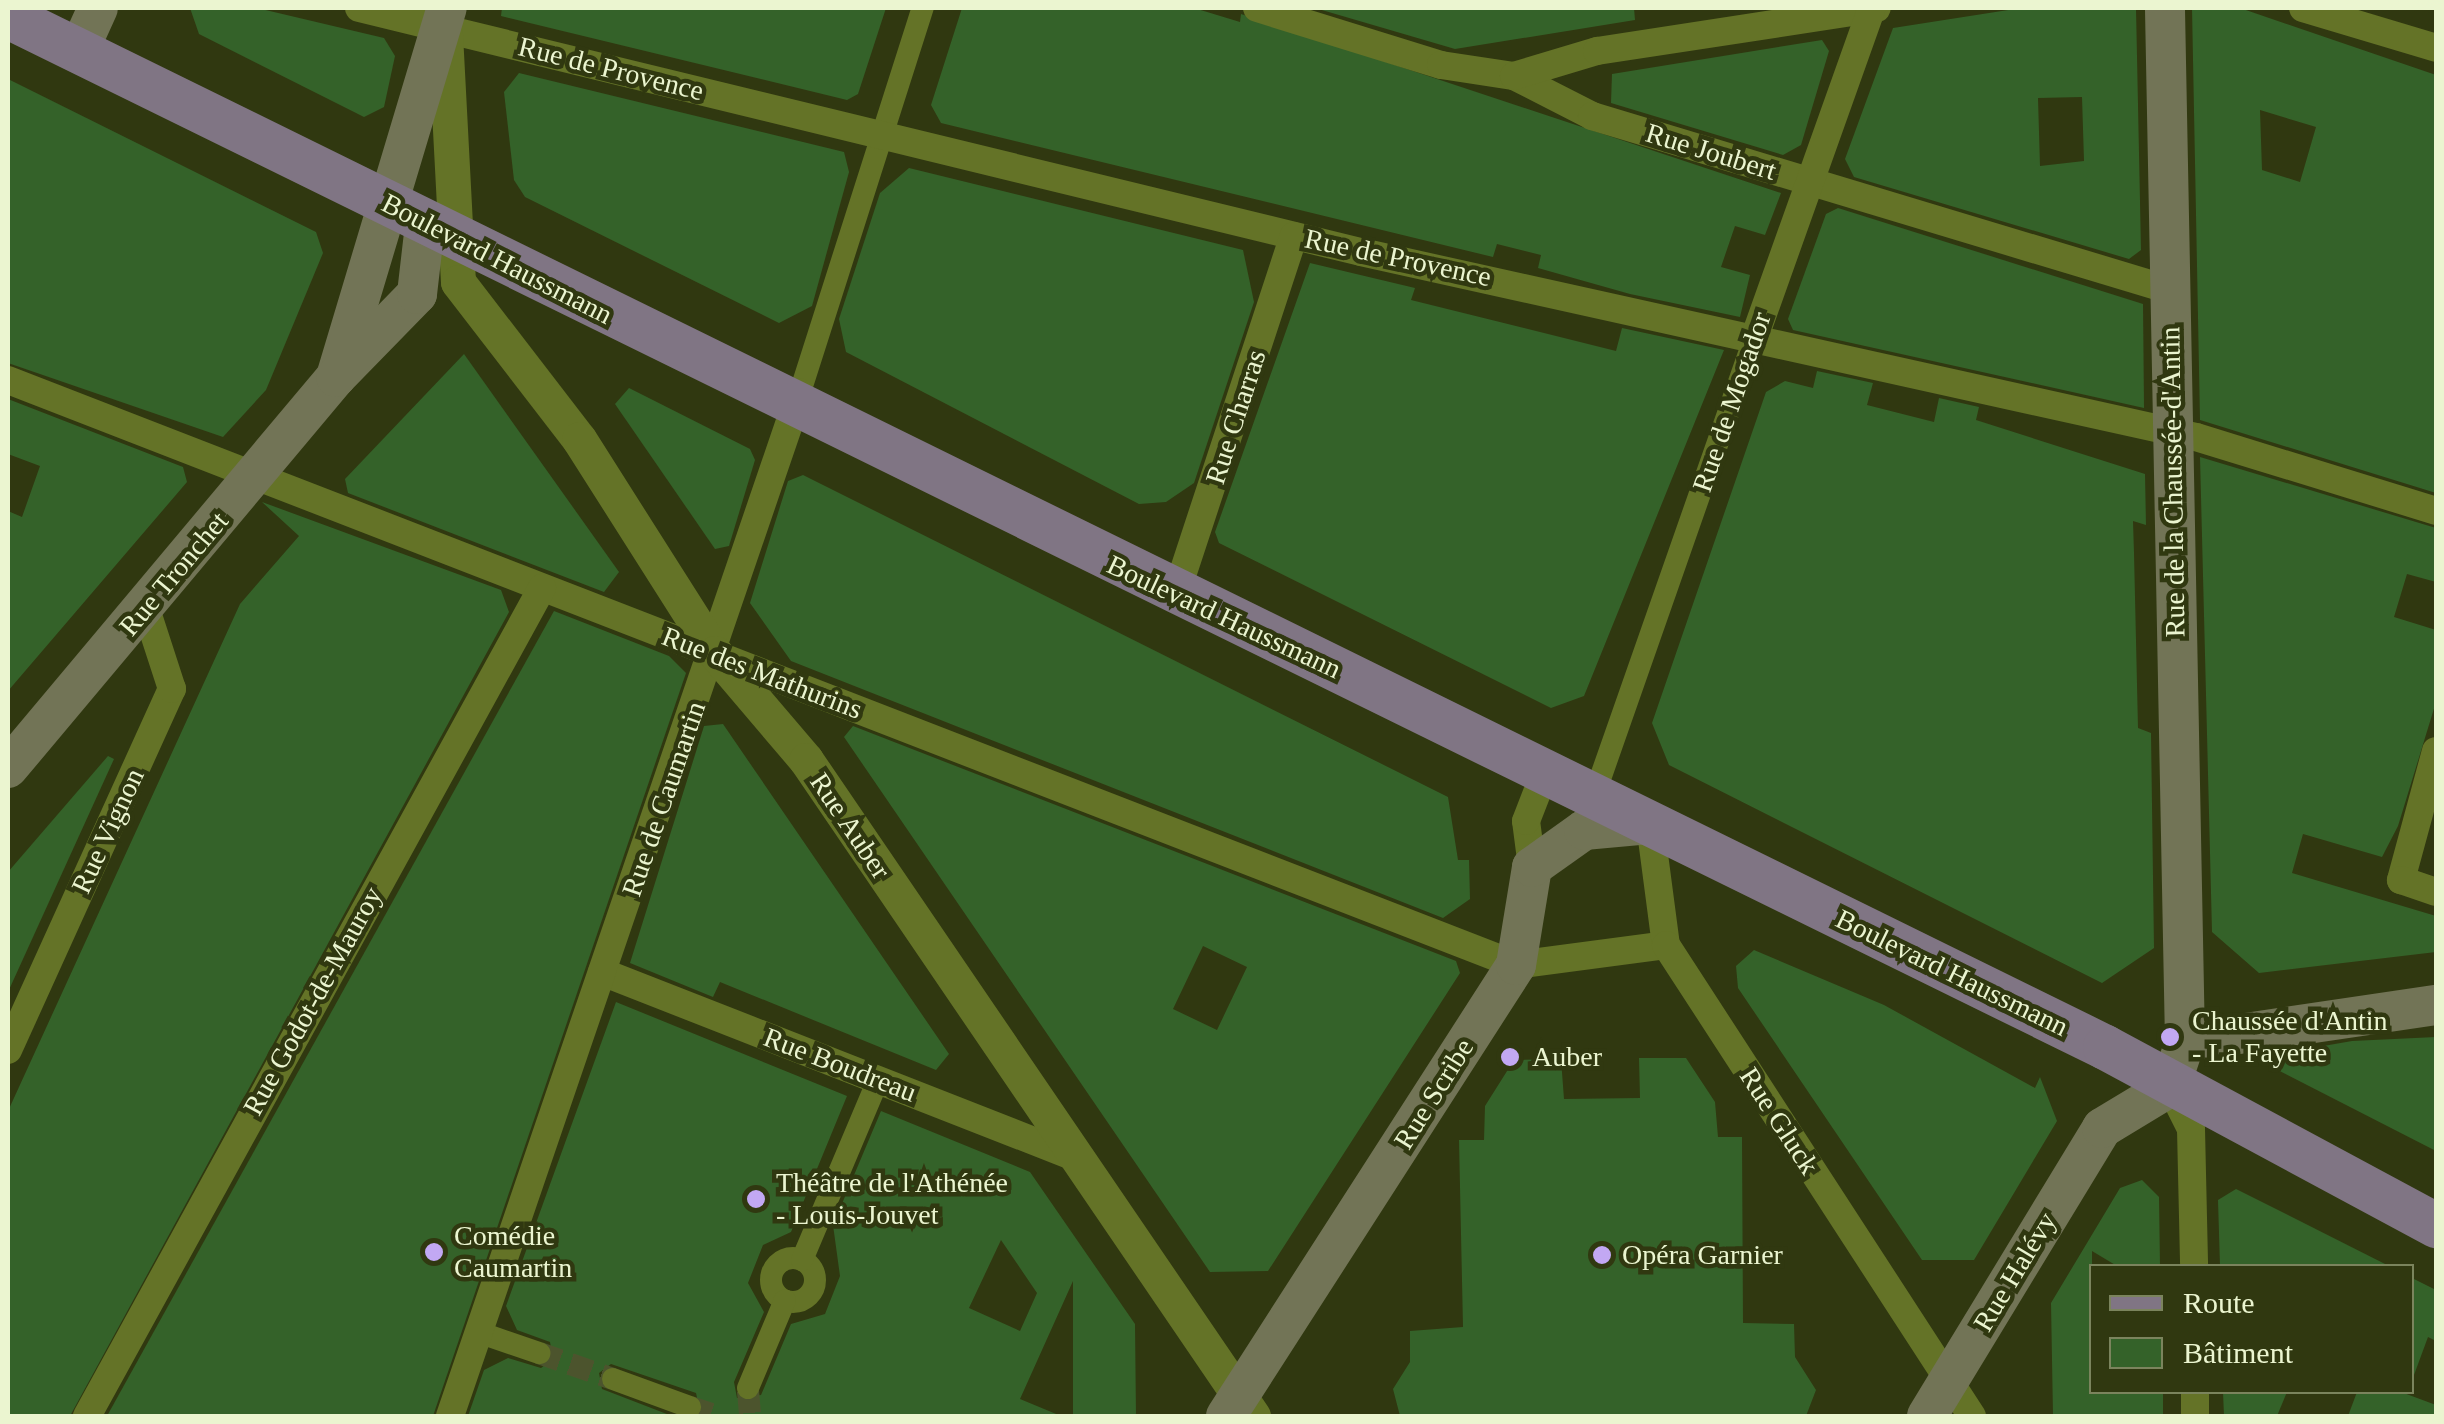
<!DOCTYPE html>
<html>
<head>
<meta charset="utf-8">
<style>
  body { margin:0 }
  #map { position:relative; width:2444px; height:1424px; overflow:hidden; background:#303810; font-family:Georgia,serif }
  div>[style] { position:absolute }
  .building>* { inset:0; background:#346229 }
  .pedestrian-tunnel>* { height:22px; margin-top:-11px; transform-origin:0; background:repeating-linear-gradient(90deg,#4c542d 0 22px,transparent 0 33px) }
  .pedestrian>* { height:22px; margin:-11px; padding:0 11px; transform-origin:11px; border-radius:11px; background:#647327 }
  .pedestrian>.ring { margin:-11px; padding:0; box-sizing:content-box; background:none; border:22px solid #647327; border-radius:50% }
  .minor>* { height:28px; margin:-14px; padding:0 14px; transform-origin:14px; border-radius:14px; background:#647327 }
  .tertiary>* { height:35px; margin:-17.5px; padding:0 17.5px; transform-origin:17.5px; border-radius:17.5px; background:#647327 }
  .secondary>* { height:40px; margin:-20px; padding:0 20px; transform-origin:20px; border-radius:20px; background:#727456 }
  .primary>* { height:45px; margin:-22.5px; padding:0 22.5px; transform-origin:22.5px; border-radius:22.5px; background:#807584 }
  .dots>* { width:28px; height:28px; translate:-50% -50%; box-sizing:border-box; border:5px solid #303810; border-radius:50% }
  span { translate:-50% -50%; white-space:nowrap; text-align:center; line-height:1.15; -webkit-text-stroke:9px #303810; paint-order:stroke }
  .street-label { font-size:28px; color:#ebf5d0 }
  .poi-label { font-size:28px; color:#ebf5d0 }
  .left { translate:0 -50%; text-align:left }
  .frame { position:absolute; inset:0; border:10px solid #ebf5d0; pointer-events:none }
  .legend { position:absolute; left:2089px; top:1264px; width:325px; height:130px; box-sizing:border-box; background:#303810; border:2px solid #7b845d; margin:0; padding:12px 18px; list-style:none; font-size:30px; color:#ebf5d0 }
  .legend li { display:flex; align-items:center; gap:20px; height:50px }
  .legend b { width:50px; border:2px solid #7b845d }
</style>
</head>
<body>
<div id="map">
  <div class="building">
    <i style="clip-path:polygon(190px 8px,257px 8px,384px 38px,395px 56px,384px 107px,364px 117px,199px 34px)"></i>
    <i style="clip-path:polygon(502px 8px,886px 8px,858px 94px,847px 100px,501px 16px)"></i>
    <i style="clip-path:polygon(962px 8px,1194px 8px,1240px 22px,1241px 14px,1781px 193px,1765px 235px,1735px 226px,1721px 267px,1750px 275px,1740px 317px,1630px 294px,1538px 268px,1541px 255px,1497px 244px,1493px 257px,941px 123px,931px 105px)"></i>
    <i style="clip-path:polygon(1315px 8px,1634px 8px,1635px 20px,1455px 49px)"></i>
    <i style="clip-path:polygon(evenodd,2021px 8px,2136px 8px,2141px 250px,2129px 259px,1854px 177px,1845px 159px,1893px 28px,2021px 8px,2082px 97px,2084px 161px,2040px 166px,2038px 98px,2082px 97px)"></i>
    <i style="clip-path:polygon(evenodd,2192px 8px,2240px 8px,2436px 75px,2436px 493px,2200px 420px,2192px 8px,2260px 110px,2316px 127px,2300px 182px,2262px 170px,2260px 110px)"></i>
    <i style="clip-path:polygon(1822px 40px,1829px 51px,1801px 145px,1783px 155px,1611px 103px,1612px 74px)"></i>
    <i style="clip-path:polygon(519px 73px,844px 152px,849px 172px,812px 306px,779px 323px,525px 197px,514px 180px,504px 92px)"></i>
    <i style="clip-path:polygon(8px 79px,316px 232px,323px 253px,266px 390px,223px 437px,8px 363px)"></i>
    <i style="clip-path:polygon(909px 168px,1243px 250px,1254px 302px,1194px 483px,1166px 502px,1139px 504px,846px 352px,839px 319px,880px 193px)"></i>
    <i style="clip-path:polygon(1838px 208px,2143px 304px,2144px 408px,1793px 330px,1788px 319px,1826px 214px)"></i>
    <i style="clip-path:polygon(1310px 263px,1415px 288px,1411px 300px,1616px 351px,1622px 328px,1724px 350px,1584px 696px,1551px 708px,1219px 543px,1215px 532px)"></i>
    <i style="clip-path:polygon(464px 354px,619px 572px,604px 592px,348px 493px,345px 479px)"></i>
    <i style="clip-path:polygon(1817px 371px,1873px 383px,1867px 405px,1934px 422px,1939px 398px,1979px 407px,1976px 420px,2145px 474px,2146px 525px,2133px 521px,2134px 553px,2138px 728px,2151px 733px,2154px 948px,2102px 983px,1669px 765px,1652px 723px,1766px 392px,1785px 381px,1813px 388px)"></i>
    <i style="clip-path:polygon(629px 388px,750px 449px,755px 460px,729px 546px,715px 549px,615px 404px)"></i>
    <i style="clip-path:polygon(8px 399px,183px 467px,187px 482px,8px 691px,8px 511px,22px 517px,40px 466px,8px 454px)"></i>
    <i style="clip-path:polygon(2200px 457px,2436px 528px,2436px 582px,2407px 574px,2394px 617px,2436px 630px,2436px 702px,2398px 826px,2382px 857px,2303px 834px,2292px 873px,2436px 916px,2436px 952px,2259px 973px,2212px 932px)"></i>
    <i style="clip-path:polygon(803px 475px,1448px 797px,1458px 860px,1469px 860px,1470px 899px,1443px 918px,791px 661px,750px 603px,788px 481px)"></i>
    <i style="clip-path:polygon(262px 502px,501px 590px,509px 612px,70px 1416px,8px 1416px,8px 1111px,240px 604px,299px 536px)"></i>
    <i style="clip-path:polygon(554px 611px,669px 656px,686px 673px,433px 1416px,107px 1416px)"></i>
    <i style="clip-path:polygon(723px 724px,949px 1054px,936px 1070px,720px 982px,713px 997px,630px 963px,704px 726px)"></i>
    <i style="clip-path:polygon(evenodd,853px 726px,1456px 961px,1460px 973px,1268px 1271px,1210px 1272px,844px 737px,853px 726px,1203px 946px,1247px 967px,1217px 1030px,1173px 1009px,1203px 946px)"></i>
    <i style="clip-path:polygon(108px 756px,114px 759px,8px 992px,8px 872px)"></i>
    <i style="clip-path:polygon(1754px 950px,1884px 1005px,2035px 1088px,2040px 1077px,2057px 1121px,1974px 1260px,1922px 1260px,1738px 988px,1736px 966px)"></i>
    <i style="clip-path:polygon(evenodd,616px 1002px,847px 1096px,791px 1232px,763px 1245px,748px 1283px,764px 1312px,734px 1382px,737px 1398px,761px 1395px,791px 1324px,825px 1314px,840px 1276px,833px 1225px,881px 1111px,1030px 1172px,1135px 1324px,1136px 1416px,1073px 1416px,1073px 1281px,1020px 1399px,1061px 1416px,701px 1416px,696px 1393px,611px 1364px,599px 1373px,602px 1389px,672px 1416px,468px 1416px,484px 1370px,508px 1358px,541px 1368px,553px 1359px,550px 1342px,517px 1330px,506px 1306px,616px 1002px,1001px 1240px,1037px 1293px,1020px 1331px,969px 1308px,1001px 1240px)"></i>
    <i style="clip-path:polygon(2436px 1037px,2436px 1151px,2254px 1058px,2352px 1041px)"></i>
    <i style="clip-path:polygon(1639px 1058px,1686px 1058px,1715px 1102px,1718px 1137px,1742px 1137px,1743px 1323px,1794px 1324px,1795px 1357px,1816px 1390px,1806px 1416px,1400px 1416px,1393px 1389px,1410px 1362px,1410px 1331px,1463px 1327px,1459px 1140px,1484px 1140px,1485px 1106px,1514px 1060px,1561px 1059px,1564px 1099px,1640px 1098px)"></i>
    <i style="clip-path:polygon(2142px 1180px,2159px 1197px,2160px 1266px,2117px 1266px,2092px 1251px,2092px 1392px,2163px 1392px,2163px 1416px,2053px 1416px,2051px 1303px,2120px 1188px)"></i>
    <i style="clip-path:polygon(2236px 1189px,2270px 1206px,2389px 1266px,2220px 1266px,2218px 1200px)"></i>
    <i style="clip-path:polygon(2412px 1278px,2436px 1290px,2436px 1341px,2428px 1337px,2414px 1375px)"></i>
    <i style="clip-path:polygon(2223px 1392px,2287px 1392px,2277px 1416px,2224px 1416px)"></i>
    <i style="clip-path:polygon(2357px 1392px,2401px 1392px,2436px 1405px,2436px 1416px,2348px 1416px)"></i>
  </div>
  <div class="pedestrian-tunnel">
    <i style="left:539px;top:1353px;width:78px;rotate:19.4deg"></i>
    <i style="left:748px;top:1391px;width:25px;rotate:85deg"></i>
    <i style="left:690px;top:1407px;width:29px;rotate:18deg"></i>
  </div>
  <div class="pedestrian">
    <i style="left:803px;top:383px;width:394px;rotate:-72.3deg"></i>
    <i style="left:1594px;top:796px;width:487px;rotate:-70.7deg"></i>
    <i class="ring" style="left:771px;top:1258px;width:22px;height:22px"></i>
    <i style="left:802px;top:1260px;width:195px;rotate:-67.1deg"></i>
    <i style="left:478px;top:1332px;width:65px;rotate:19deg"></i>
    <i style="left:613px;top:1379px;width:82px;rotate:20deg"></i>
    <i style="left:748px;top:1388px;width:95px;rotate:-67.2deg"></i>
  </div>
  <div class="minor">
    <i style="left:359px;top:8px;width:1031px;rotate:13.69deg"></i>
    <i style="left:1361px;top:252px;width:855px;rotate:12.49deg"></i>
    <i style="left:2196px;top:437px;width:251px;rotate:17.1deg"></i>
    <i style="left:1257px;top:8px;width:193px;rotate:17.2deg"></i>
    <i style="left:1441px;top:65px;width:74px;rotate:8.6deg"></i>
    <i style="left:1514px;top:76px;width:88px;rotate:27.1deg"></i>
    <i style="left:1592px;top:116px;width:604px;rotate:16.75deg"></i>
    <i style="left:2303px;top:8px;width:139px;rotate:16.7deg"></i>
    <i style="left:1514px;top:76px;width:87px;rotate:-16.8deg"></i>
    <i style="left:1597px;top:51px;width:283px;rotate:-8.7deg"></i>
    <i style="left:1755px;top:336px;width:348px;rotate:-70.4deg"></i>
    <i style="left:8px;top:380px;width:1617px;rotate:21.2deg"></i>
    <i style="left:1516px;top:965px;width:151px;rotate:-7.6deg"></i>
    <i style="left:1175px;top:597px;width:380px;rotate:-71.8deg"></i>
    <i style="left:2436px;top:751px;width:134px;rotate:105.2deg"></i>
    <i style="left:2401px;top:880px;width:37px;rotate:19deg"></i>
    <i style="left:1650px;top:824px;width:122px;rotate:82.5deg"></i>
    <i style="left:1666px;top:945px;width:562px;rotate:56.99deg"></i>
    <i style="left:1532px;top:867px;width:46px;rotate:-97.4deg"></i>
    <i style="left:1526px;top:821px;width:53px;rotate:-68.8deg"></i>
    <i style="left:602px;top:972px;width:510px;rotate:21.38deg"></i>
    <i style="left:8px;top:1050px;width:397px;rotate:-65.6deg"></i>
    <i style="left:172px;top:689px;width:84px;rotate:-108deg"></i>
    <i style="left:2170px;top:1087px;width:47px;rotate:63.4deg"></i>
    <i style="left:2191px;top:1129px;width:137px;rotate:88.7deg"></i>
    <i style="left:2195px;top:1392px;width:24px;rotate:90deg"></i>
    <i style="left:87px;top:1416px;width:945px;rotate:-61.21deg"></i>
    <i style="left:450px;top:1416px;width:1082px;rotate:-71.13deg"></i>
  </div>
  <div class="tertiary">
    <i style="left:445px;top:34px;width:248px;rotate:87deg"></i>
    <i style="left:458px;top:282px;width:198px;rotate:52.4deg"></i>
    <i style="left:579px;top:439px;width:254px;rotate:57.6deg"></i>
    <i style="left:715px;top:653px;width:140px;rotate:49.6deg"></i>
    <i style="left:806px;top:760px;width:794px;rotate:55.73deg"></i>
  </div>
  <div class="secondary">
    <i style="left:78px;top:52px;width:48px;rotate:-65.6deg"></i>
    <i style="left:336px;top:377px;width:385px;rotate:-73.3deg"></i>
    <i style="left:8px;top:768px;width:510px;rotate:-50.01deg"></i>
    <i style="left:336px;top:377px;width:116px;rotate:-45.7deg"></i>
    <i style="left:417px;top:294px;width:69px;rotate:-83.4deg"></i>
    <i style="left:2185px;top:1042px;width:254px;rotate:-8.4deg"></i>
    <i style="left:1226px;top:1416px;width:536px;rotate:-57.26deg"></i>
    <i style="left:1516px;top:965px;width:99px;rotate:-80.7deg"></i>
    <i style="left:1532px;top:867px;width:64px;rotate:-35.4deg"></i>
    <i style="left:1584px;top:830px;width:66px;rotate:-5.2deg"></i>
    <i style="left:1927px;top:1416px;width:337px;rotate:-58.7deg"></i>
    <i style="left:2102px;top:1128px;width:79px;rotate:-31.1deg"></i>
    <i style="left:2170px;top:1087px;width:47px;rotate:-71.6deg"></i>
    <i style="left:2185px;top:1042px;width:1034px;rotate:-91.11deg"></i>
  </div>
  <div class="primary">
    <i style="left:8px;top:16px;width:2337px;rotate:26.18deg"></i>
    <i style="left:2105px;top:1047px;width:376px;rotate:28.3deg"></i>
  </div>
  <div class="dots">
    <i style="left:2170px;top:1037px;background:#c2a8f3"></i>
    <i style="left:1510px;top:1057px;background:#c2a8f3"></i>
    <i style="left:756px;top:1199px;background:#c2a8f3"></i>
    <i style="left:434px;top:1252px;background:#c2a8f3"></i>
    <i style="left:1602px;top:1255px;background:#c2a8f3"></i>
  </div>
  <div class="street-label">
    <span style="left:611px;top:69px;rotate:14deg">Rue de Provence</span>
    <span style="left:1711px;top:152px;rotate:17deg">Rue Joubert</span>
    <span style="left:1398px;top:258px;rotate:12deg">Rue de Provence</span>
    <span style="left:497px;top:259px;rotate:27deg">Boulevard Haussmann</span>
    <span style="left:1732px;top:402px;rotate:-71deg">Rue de Mogador</span>
    <span style="left:1236px;top:417px;rotate:-72deg">Rue Charras</span>
    <span style="left:2173px;top:482px;rotate:-91deg">Rue de la Chaussée-d'Antin</span>
    <span style="left:174px;top:574px;rotate:-50deg">Rue Tronchet</span>
    <span style="left:1224px;top:617px;rotate:25deg">Boulevard Haussmann</span>
    <span style="left:762px;top:673px;rotate:21deg">Rue des Mathurins</span>
    <span style="left:664px;top:799px;rotate:-71deg">Rue de Caumartin</span>
    <span style="left:850px;top:826px;rotate:56deg">Rue Auber</span>
    <span style="left:108px;top:831px;rotate:-65deg">Rue Vignon</span>
    <span style="left:1952px;top:973px;rotate:26deg">Boulevard Haussmann</span>
    <span style="left:313px;top:1001px;rotate:-61deg">Rue Godot-de-Mauroy</span>
    <span style="left:840px;top:1065px;rotate:21deg">Rue Boudreau</span>
    <span style="left:1434px;top:1094px;rotate:-58deg">Rue Scribe</span>
    <span style="left:1779px;top:1121px;rotate:57deg">Rue Gluck</span>
    <span style="left:2015px;top:1272px;rotate:-59deg">Rue Halévy</span>
  </div>
  <div class="poi-label">
    <span class="left" style="left:2192px;top:1037px">Chaussée d'Antin<br>- La Fayette</span>
    <span class="left" style="left:1532px;top:1057px">Auber</span>
    <span class="left" style="left:776px;top:1199px">Théâtre de l'Athénée<br>- Louis-Jouvet</span>
    <span class="left" style="left:454px;top:1252px">Comédie<br>Caumartin</span>
    <span class="left" style="left:1622px;top:1255px">Opéra Garnier</span>
  </div>
  <div class="frame"></div>
  <ul class="legend">
  <li><b style="height:12px;background:#807584"></b>Route</li>
  <li><b style="height:28px;background:#346229"></b>Bâtiment</li>
  </ul>
</div>
</body>
</html>
